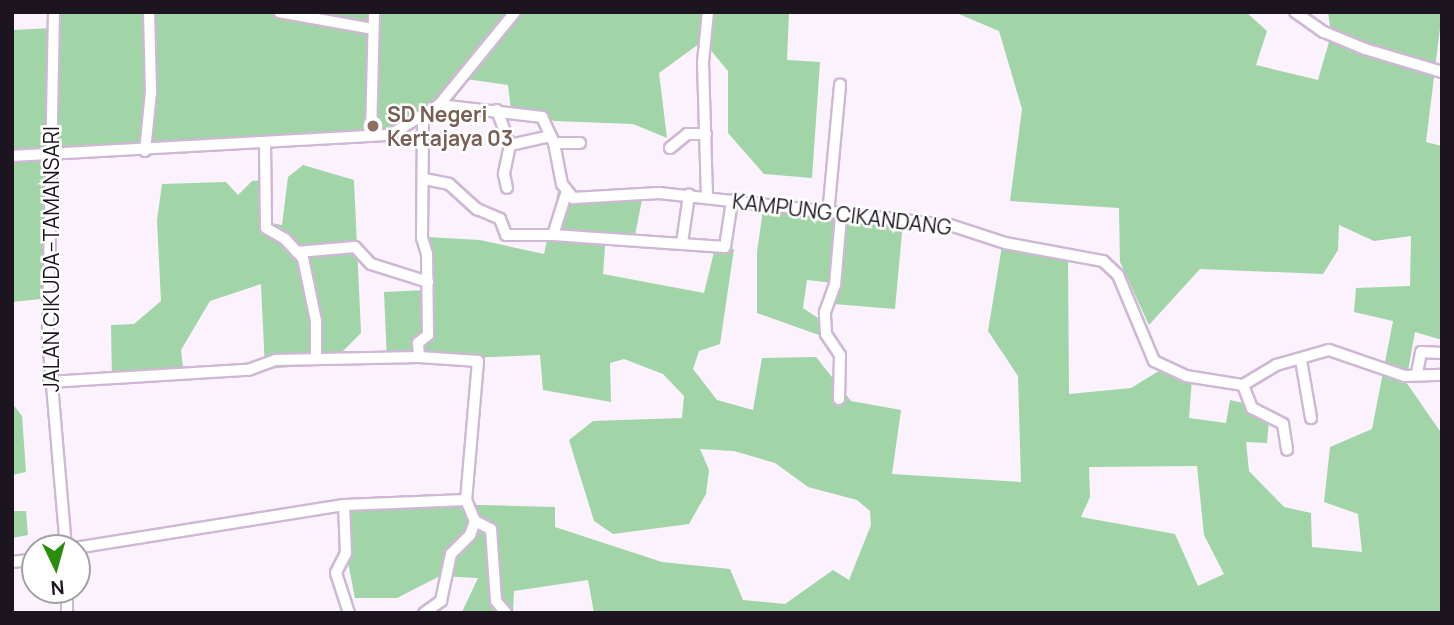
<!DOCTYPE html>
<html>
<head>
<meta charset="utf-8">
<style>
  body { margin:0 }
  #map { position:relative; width:1454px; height:625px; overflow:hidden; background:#fbf2fe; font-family:Manrope,sans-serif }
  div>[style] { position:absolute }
  .green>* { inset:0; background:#a1d4a6 }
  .roads { filter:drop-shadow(2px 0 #ceb8d4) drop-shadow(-2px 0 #ceb8d4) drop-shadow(0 2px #ceb8d4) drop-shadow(0 -2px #ceb8d4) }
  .minor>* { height:10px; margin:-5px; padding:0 5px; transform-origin:5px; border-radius:5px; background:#fff }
  .dots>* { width:19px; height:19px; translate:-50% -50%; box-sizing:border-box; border:4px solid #fff; border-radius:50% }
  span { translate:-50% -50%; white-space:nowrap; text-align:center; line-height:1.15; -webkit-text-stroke:5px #fff; paint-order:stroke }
  .education-label { font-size:21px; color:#785e54; font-weight:700 }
  .left { translate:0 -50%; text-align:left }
  .street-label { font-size:21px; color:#1c141e }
  .frame { position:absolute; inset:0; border:14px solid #1c141e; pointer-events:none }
  .north { position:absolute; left:21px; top:534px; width:70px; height:70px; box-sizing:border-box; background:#fff; border:2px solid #a4a1a5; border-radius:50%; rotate:175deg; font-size:19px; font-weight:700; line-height:28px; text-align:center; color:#1c141e }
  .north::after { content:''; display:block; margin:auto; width:24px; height:32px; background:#288e0c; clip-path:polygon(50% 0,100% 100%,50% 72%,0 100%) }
</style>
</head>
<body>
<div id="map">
  <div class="green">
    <i style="clip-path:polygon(56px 12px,789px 12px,787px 60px,820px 62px,812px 178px,764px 174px,728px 133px,728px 71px,703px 41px,659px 73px,667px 138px,633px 124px,555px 121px,511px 110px,508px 85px,466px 79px,439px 111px,390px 137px,51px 155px,50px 298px,12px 302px,12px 30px,54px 28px)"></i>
    <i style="clip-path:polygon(evenodd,954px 12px,1246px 12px,1267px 31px,1256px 65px,1318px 80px,1331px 35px,1328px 12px,1442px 12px,1426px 142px,1442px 146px,1442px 340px,1415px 332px,1406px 382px,1442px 434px,1442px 613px,594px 613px,588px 580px,514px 591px,513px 613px,440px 613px,462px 612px,478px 578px,440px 576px,397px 598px,355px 598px,338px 512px,445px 504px,555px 507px,555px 527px,662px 562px,730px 569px,743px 600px,785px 604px,833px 570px,849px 580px,871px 525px,870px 511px,857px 500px,808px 487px,775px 463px,734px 451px,700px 449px,709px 470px,706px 494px,689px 524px,613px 534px,594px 521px,569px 440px,593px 421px,682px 418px,684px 396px,663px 374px,624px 359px,610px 363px,611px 402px,543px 390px,540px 355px,387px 361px,384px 292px,427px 290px,427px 237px,480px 240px,544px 254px,559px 187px,600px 201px,643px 195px,635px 235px,606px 233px,603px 274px,704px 293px,715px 248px,734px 249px,720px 344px,699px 351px,693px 369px,717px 400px,753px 410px,762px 358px,816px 357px,851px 401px,901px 410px,892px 474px,1021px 482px,1018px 376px,988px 331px,1003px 240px,1068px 256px,1069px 394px,1131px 388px,1167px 366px,1192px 378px,1189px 418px,1226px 423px,1230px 400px,1270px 409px,1267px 443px,1246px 442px,1249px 471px,1284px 507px,1311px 513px,1312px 547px,1362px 552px,1358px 514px,1324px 502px,1330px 447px,1372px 429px,1393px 321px,1354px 312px,1356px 288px,1410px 286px,1411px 236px,1374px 241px,1339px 225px,1338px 250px,1323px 274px,1200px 269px,1149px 325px,1120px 262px,1119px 208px,1010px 201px,1022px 109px,999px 31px,954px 12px,1197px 466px,1204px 535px,1224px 574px,1198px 586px,1175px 534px,1081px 517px,1090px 497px,1089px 467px,1197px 466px)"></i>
    <i style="clip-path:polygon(303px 165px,354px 180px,361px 333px,330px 364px,265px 369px,261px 284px,210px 301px,181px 350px,184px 376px,112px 382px,111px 325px,134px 324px,161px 301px,157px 220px,162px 184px,226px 182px,238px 195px,252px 181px,267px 180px,271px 223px,282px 225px,288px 177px)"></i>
    <i style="clip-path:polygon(763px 210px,903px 222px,895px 309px,834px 304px,834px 283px,807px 280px,803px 308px,821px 320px,819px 335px,757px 313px,757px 252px)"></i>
    <i style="clip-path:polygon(12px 403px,22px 416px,26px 472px,12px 475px)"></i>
    <i style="clip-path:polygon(12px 511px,26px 511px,28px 535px,12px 538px)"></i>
  </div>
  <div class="roads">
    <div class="minor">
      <i style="left:54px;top:12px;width:326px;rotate:91.1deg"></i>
      <i style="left:48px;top:338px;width:211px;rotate:85.1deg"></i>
      <i style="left:279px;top:12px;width:96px;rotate:10.3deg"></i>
      <i style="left:1295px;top:12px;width:35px;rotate:35deg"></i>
      <i style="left:1324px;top:32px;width:44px;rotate:22.5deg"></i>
      <i style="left:1365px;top:49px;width:80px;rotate:16.6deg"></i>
      <i style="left:439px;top:105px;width:104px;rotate:6.6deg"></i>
      <i style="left:542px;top:117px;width:29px;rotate:65deg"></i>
      <i style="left:554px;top:143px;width:42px;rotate:79deg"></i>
      <i style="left:562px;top:184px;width:18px;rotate:52deg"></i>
      <i style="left:573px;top:198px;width:86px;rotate:-3.3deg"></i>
      <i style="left:659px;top:193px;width:293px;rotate:6.3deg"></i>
      <i style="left:950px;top:225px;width:58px;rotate:18.1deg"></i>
      <i style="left:1005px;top:243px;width:100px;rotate:10.4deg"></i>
      <i style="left:1103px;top:261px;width:21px;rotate:43deg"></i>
      <i style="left:1118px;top:275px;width:93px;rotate:67.3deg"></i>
      <i style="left:1154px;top:361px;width:35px;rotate:25deg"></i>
      <i style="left:1186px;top:376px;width:58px;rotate:9deg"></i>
      <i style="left:1243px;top:385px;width:39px;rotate:-31deg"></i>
      <i style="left:1276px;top:365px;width:55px;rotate:-15.8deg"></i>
      <i style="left:1329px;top:350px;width:80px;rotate:18.9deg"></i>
      <i style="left:1405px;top:376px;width:37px;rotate:-2deg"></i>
      <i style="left:497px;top:110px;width:37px;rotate:70deg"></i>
      <i style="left:510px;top:145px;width:30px;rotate:102deg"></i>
      <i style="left:504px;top:174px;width:14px;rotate:78deg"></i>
      <i style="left:371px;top:136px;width:124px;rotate:-88.6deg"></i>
      <i style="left:265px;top:143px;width:85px;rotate:89.3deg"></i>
      <i style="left:266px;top:228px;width:22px;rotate:30deg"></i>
      <i style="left:285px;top:239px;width:26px;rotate:47deg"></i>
      <i style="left:303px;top:258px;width:64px;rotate:78.3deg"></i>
      <i style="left:316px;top:321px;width:38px;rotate:90deg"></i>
      <i style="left:554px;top:143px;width:26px"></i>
      <i style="left:510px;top:145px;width:42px;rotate:-12.4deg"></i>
      <i style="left:670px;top:148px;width:22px;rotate:-39deg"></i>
      <i style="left:687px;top:134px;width:19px"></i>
      <i style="left:145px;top:151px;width:59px;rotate:-84.2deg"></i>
      <i style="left:151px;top:92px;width:80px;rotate:-91.4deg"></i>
      <i style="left:12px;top:156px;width:379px;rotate:-3.2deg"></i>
      <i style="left:390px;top:135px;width:57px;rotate:-31.5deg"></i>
      <i style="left:439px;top:105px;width:120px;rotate:-50.7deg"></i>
      <i style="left:424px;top:179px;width:25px;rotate:11deg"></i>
      <i style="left:449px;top:184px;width:38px;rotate:42deg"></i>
      <i style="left:477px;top:209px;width:25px;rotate:23deg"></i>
      <i style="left:500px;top:219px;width:17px;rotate:69deg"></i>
      <i style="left:506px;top:235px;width:47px"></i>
      <i style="left:553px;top:235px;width:43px;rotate:-72.4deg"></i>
      <i style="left:707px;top:197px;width:135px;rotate:-91.7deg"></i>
      <i style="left:703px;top:62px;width:50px;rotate:-84.3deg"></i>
      <i style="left:828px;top:215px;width:131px;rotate:-84.7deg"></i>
      <i style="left:553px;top:235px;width:172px;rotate:4deg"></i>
      <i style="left:725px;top:247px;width:47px;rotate:-81.3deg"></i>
      <i style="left:682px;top:243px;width:49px;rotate:-81.7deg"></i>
      <i style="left:297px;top:252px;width:58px;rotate:-4.9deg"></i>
      <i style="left:355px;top:247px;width:23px;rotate:47deg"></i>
      <i style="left:371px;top:264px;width:60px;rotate:17.5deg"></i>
      <i style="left:419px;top:357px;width:14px;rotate:-94deg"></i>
      <i style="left:418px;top:343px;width:13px;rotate:-39deg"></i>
      <i style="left:428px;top:335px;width:81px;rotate:-90.7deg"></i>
      <i style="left:427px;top:254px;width:17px;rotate:-107deg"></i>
      <i style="left:422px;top:238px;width:121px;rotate:-89.5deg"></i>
      <i style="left:1301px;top:360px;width:59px;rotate:80.2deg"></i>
      <i style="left:1417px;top:373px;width:21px;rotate:-79deg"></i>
      <i style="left:1421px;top:352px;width:21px;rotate:3deg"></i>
      <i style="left:49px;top:382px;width:199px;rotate:-3.5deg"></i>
      <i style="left:248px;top:370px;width:29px;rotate:-20deg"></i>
      <i style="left:275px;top:360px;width:144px;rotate:-1.2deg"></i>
      <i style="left:419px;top:357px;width:59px;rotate:3.9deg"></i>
      <i style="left:478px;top:361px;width:140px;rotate:94.9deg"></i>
      <i style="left:466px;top:500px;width:23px;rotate:67deg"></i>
      <i style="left:475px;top:521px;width:18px;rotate:27deg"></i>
      <i style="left:491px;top:529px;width:72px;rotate:86deg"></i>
      <i style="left:496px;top:601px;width:16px;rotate:50deg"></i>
      <i style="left:1243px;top:385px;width:25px;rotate:69deg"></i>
      <i style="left:1252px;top:408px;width:35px;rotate:27deg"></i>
      <i style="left:1283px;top:424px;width:26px;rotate:81deg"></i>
      <i style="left:839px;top:399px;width:44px;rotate:-88.7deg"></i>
      <i style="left:840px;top:355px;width:25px;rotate:-124deg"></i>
      <i style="left:826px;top:334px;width:22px;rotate:-93deg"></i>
      <i style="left:825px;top:312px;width:29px;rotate:-70deg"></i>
      <i style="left:835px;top:285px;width:69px;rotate:-85deg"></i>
      <i style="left:344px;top:505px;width:48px;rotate:87.6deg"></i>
      <i style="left:346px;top:553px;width:22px;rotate:117deg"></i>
      <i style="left:336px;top:573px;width:42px;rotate:72deg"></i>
      <i style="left:75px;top:548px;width:272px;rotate:-9.1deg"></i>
      <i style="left:344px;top:505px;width:122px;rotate:-2.3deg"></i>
      <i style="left:12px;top:562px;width:23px;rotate:-7deg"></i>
      <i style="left:67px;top:590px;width:23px;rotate:90deg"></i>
      <i style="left:424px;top:613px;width:21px;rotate:-35deg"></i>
      <i style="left:441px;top:601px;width:48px;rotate:-78deg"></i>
      <i style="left:451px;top:554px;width:27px;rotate:-45deg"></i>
      <i style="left:470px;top:535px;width:15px;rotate:-70deg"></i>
    </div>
  </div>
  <div class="dots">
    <i style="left:373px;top:126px;background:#8d6e63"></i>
  </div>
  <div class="education-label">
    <span class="left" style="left:387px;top:126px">SD Negeri<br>Kertajaya 03</span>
  </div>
  <div class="street-label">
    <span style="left:842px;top:214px;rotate:7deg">KAMPUNG CIKANDANG</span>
    <span style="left:51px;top:259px;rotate:-90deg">JALAN CIKUDA–TAMANSARI</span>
  </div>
  <div class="frame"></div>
  <div class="north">N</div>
</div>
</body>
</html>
